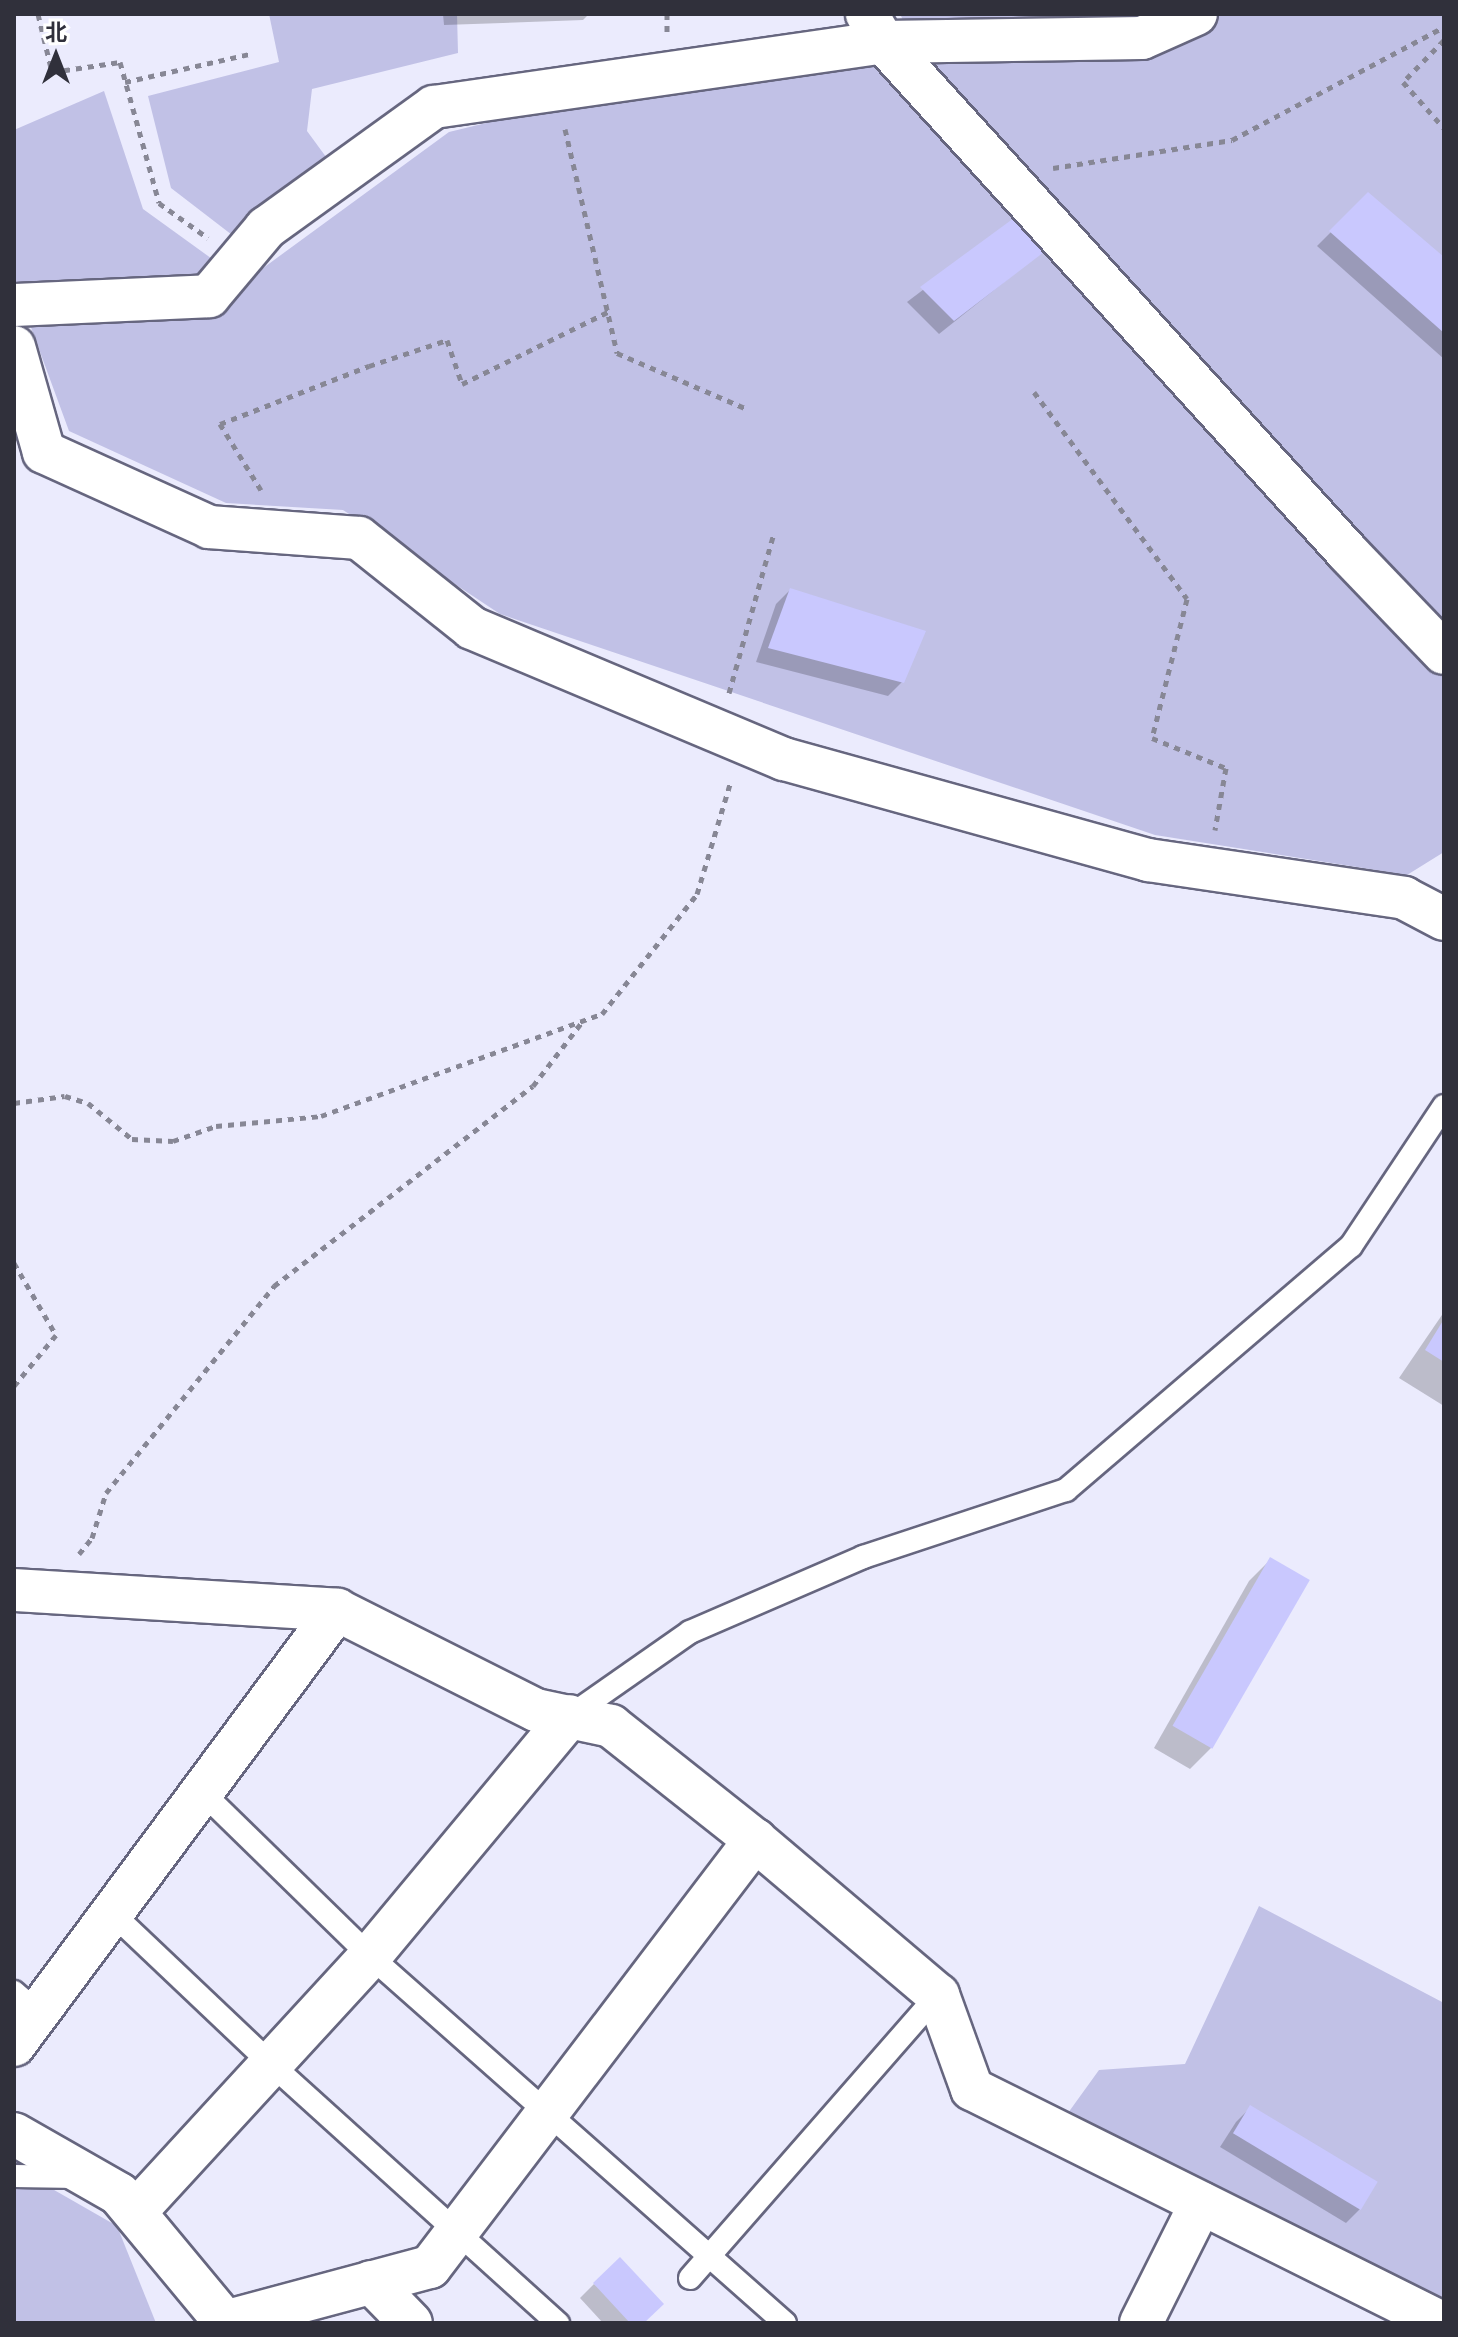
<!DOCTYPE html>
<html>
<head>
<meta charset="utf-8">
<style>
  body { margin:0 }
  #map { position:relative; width:1458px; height:2337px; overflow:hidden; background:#ebebfd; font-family:"Asap Condensed","Noto Sans SC",sans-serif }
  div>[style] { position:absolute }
  .green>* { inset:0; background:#c1c1e6 }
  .shadow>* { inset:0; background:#0003 }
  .building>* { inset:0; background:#c9c8fe; transform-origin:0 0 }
  .path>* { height:5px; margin-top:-2.5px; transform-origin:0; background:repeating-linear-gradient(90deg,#878795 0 6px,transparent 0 12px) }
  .roads { filter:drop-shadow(2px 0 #66667f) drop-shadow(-2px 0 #66667f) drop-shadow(0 2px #66667f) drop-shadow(0 -2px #66667f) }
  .service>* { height:22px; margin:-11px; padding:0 11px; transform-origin:11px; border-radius:11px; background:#fff }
  .minor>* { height:42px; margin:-21px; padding:0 21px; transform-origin:21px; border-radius:21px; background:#fff }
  span { translate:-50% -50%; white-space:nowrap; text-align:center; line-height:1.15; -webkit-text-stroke:6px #fff; paint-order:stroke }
  .frame { position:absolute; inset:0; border:16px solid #30303b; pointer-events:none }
  .north { position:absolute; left:16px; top:16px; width:80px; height:80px; -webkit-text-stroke:6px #fff; paint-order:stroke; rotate:0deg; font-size:22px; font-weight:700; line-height:32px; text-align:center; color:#30303b }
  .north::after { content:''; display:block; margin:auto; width:28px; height:36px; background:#30303b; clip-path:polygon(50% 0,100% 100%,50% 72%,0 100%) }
</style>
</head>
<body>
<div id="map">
  <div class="green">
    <i style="clip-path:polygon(269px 14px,457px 14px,458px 53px,312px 89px,307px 131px,329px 161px,236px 238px,171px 188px,148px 96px,279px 62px)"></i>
    <i style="clip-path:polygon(900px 14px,1444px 14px,1444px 852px,1407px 875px,1155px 835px,500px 614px,343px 510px,226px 503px,69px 431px,14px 281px,14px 130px,104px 91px,143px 209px,244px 282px,449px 132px,904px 22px)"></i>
    <i style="clip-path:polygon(1259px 1906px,1444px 2003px,1444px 2298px,1068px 2113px,1099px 2070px,1185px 2064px)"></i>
    <i style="clip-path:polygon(14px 2167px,117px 2226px,156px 2323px,14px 2323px)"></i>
  </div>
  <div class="shadow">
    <i style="clip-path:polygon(443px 14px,589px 14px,583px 20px,444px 25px)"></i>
    <i style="clip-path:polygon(1368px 195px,1444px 260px,1444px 359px,1317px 246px)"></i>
    <i style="clip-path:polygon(1015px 220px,1058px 239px,939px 334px,907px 302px)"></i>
    <i style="clip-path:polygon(790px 590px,903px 681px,888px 696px,756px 662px,776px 604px)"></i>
    <i style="clip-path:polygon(1444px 1312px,1444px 1406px,1399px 1378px)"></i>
    <i style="clip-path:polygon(1270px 1560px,1211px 1748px,1190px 1769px,1154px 1748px,1249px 1581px)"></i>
    <i style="clip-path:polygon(1250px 2108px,1360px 2209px,1346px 2223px,1220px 2147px,1236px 2122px)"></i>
    <i style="clip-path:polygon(594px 2284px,643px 2323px,603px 2323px,580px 2298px)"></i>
  </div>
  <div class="building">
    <i style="clip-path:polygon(1368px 192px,1444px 257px,1444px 333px,1329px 231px)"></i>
    <i style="clip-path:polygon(1014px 218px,1061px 239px,954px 321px,920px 287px)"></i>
    <i style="clip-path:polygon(790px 588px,926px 631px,904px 683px,768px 648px)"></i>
    <i style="clip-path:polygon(1444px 1319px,1444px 1362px,1425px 1350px)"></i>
    <i style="left:1270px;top:1557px;width:46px;height:195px;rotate:30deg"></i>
    <i style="left:1250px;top:2105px;width:149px;height:33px;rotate:31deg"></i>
    <i style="clip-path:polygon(620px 2257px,664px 2304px,644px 2323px,630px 2323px,593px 2283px)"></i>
  </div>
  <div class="path">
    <i style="left:38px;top:14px;width:60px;rotate:76.4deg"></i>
    <i style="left:52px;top:72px;width:69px;rotate:-8.4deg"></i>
    <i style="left:120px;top:62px;width:146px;rotate:74.5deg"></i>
    <i style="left:159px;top:203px;width:60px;rotate:35.5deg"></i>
    <i style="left:667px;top:14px;width:19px;rotate:90deg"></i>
    <i style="left:1444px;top:40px;width:59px;rotate:134.3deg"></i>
    <i style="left:1403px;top:82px;width:62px;rotate:48.3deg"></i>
    <i style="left:125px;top:82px;width:127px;rotate:-12.7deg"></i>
    <i style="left:565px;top:129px;width:230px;rotate:76.9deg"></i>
    <i style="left:617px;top:353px;width:142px;rotate:23.3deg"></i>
    <i style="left:1053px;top:168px;width:181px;rotate:-8.9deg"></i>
    <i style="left:1232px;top:140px;width:240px;rotate:-28.1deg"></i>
    <i style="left:1034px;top:392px;width:257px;rotate:53.5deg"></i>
    <i style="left:1187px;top:599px;width:143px;rotate:104.1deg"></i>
    <i style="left:1152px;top:738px;width:80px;rotate:22.1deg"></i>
    <i style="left:1226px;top:768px;width:63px;rotate:100.1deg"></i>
    <i style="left:261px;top:490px;width:78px;rotate:-121.8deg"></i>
    <i style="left:220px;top:424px;width:160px;rotate:-21.3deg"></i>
    <i style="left:369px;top:366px;width:82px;rotate:-18.4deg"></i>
    <i style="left:447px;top:340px;width:46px;rotate:71.2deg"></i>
    <i style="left:462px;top:384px;width:163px;rotate:-26.3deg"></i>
    <i style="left:729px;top:693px;width:163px;rotate:-74.3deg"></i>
    <i style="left:14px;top:1103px;width:51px;rotate:-7.8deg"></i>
    <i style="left:65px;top:1096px;width:24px;rotate:17deg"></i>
    <i style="left:88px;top:1103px;width:57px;rotate:39.3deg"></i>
    <i style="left:132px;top:1139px;width:41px;rotate:2.8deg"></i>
    <i style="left:173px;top:1141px;width:46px;rotate:-19.2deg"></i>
    <i style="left:216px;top:1126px;width:105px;rotate:-5.4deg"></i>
    <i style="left:321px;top:1116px;width:299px;rotate:-20deg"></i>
    <i style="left:602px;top:1014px;width:153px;rotate:-51.6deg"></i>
    <i style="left:697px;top:894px;width:118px;rotate:-73.3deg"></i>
    <i style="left:14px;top:1263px;width:83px;rotate:59.7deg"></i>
    <i style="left:56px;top:1335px;width:66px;rotate:129.5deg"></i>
    <i style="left:79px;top:1554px;width:21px;rotate:-51deg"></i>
    <i style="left:92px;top:1538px;width:47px;rotate:-72.7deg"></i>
    <i style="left:106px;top:1493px;width:267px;rotate:-50.9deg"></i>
    <i style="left:274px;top:1286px;width:327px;rotate:-37.7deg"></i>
    <i style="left:533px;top:1086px;width:81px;rotate:-52.6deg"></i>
  </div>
  <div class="roads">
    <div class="service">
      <i style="left:570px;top:1716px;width:146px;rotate:-35deg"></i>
      <i style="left:690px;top:1632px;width:189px;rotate:-23.4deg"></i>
      <i style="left:863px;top:1557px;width:214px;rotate:-18.3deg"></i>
      <i style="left:1066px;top:1490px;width:375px;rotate:-40.6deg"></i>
      <i style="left:1351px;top:1246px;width:168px;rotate:-56.4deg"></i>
      <i style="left:202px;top:1792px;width:235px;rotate:44.3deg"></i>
      <i style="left:370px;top:1956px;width:554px;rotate:41.49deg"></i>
      <i style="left:112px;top:1913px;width:219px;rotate:43.5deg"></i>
      <i style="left:271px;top:2064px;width:387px;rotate:42.1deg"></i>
      <i style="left:14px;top:1992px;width:32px;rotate:41deg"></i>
      <i style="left:14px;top:2176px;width:63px;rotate:0.9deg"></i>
      <i style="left:690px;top:2278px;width:376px;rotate:-48.8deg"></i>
    </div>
    <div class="minor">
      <i style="left:867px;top:14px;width:32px;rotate:60deg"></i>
      <i style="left:883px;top:42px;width:692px;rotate:47.69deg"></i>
      <i style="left:1349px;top:554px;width:137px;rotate:46.2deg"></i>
      <i style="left:14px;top:305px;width:195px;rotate:-2.6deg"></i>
      <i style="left:209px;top:296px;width:89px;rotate:-50deg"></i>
      <i style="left:266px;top:228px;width:207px;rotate:-35.8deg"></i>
      <i style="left:434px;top:107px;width:454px;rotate:-8.2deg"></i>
      <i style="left:883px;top:42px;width:259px;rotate:-0.9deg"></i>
      <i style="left:1142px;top:38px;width:59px;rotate:-24deg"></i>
      <i style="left:14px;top:347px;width:109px;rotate:74.1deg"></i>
      <i style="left:44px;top:452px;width:181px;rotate:24.4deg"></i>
      <i style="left:209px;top:527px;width:150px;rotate:4.2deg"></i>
      <i style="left:359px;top:538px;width:144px;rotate:38.5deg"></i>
      <i style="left:472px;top:628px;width:338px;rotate:22.8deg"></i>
      <i style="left:784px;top:759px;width:378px;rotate:15.5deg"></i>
      <i style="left:1148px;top:860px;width:259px;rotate:8.4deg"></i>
      <i style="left:1404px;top:898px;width:45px;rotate:27.7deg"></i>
      <i style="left:14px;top:1590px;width:324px;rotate:3.5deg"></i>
      <i style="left:337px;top:1610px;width:223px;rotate:26.7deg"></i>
      <i style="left:536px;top:1710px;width:77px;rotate:12deg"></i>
      <i style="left:611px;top:1726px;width:184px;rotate:38.4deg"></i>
      <i style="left:755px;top:1840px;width:240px;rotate:40.3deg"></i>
      <i style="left:938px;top:1995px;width:100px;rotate:70.1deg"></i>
      <i style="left:972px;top:2089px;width:525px;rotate:26.47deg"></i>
      <i style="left:14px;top:2045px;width:542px;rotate:-53.41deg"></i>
      <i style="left:14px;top:2134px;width:121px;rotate:29.7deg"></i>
      <i style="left:119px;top:2194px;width:168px;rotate:50.3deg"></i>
      <i style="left:135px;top:2212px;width:348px;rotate:-47.4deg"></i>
      <i style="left:370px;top:1956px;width:312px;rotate:-50.2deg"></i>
      <i style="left:371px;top:2282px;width:57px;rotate:45.7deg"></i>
      <i style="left:228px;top:2321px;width:209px;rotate:-15deg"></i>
      <i style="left:430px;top:2267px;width:537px;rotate:-52.72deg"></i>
      <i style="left:1141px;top:2323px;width:134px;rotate:-63.4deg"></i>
    </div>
  </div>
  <div class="frame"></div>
  <div class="north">北</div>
</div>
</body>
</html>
